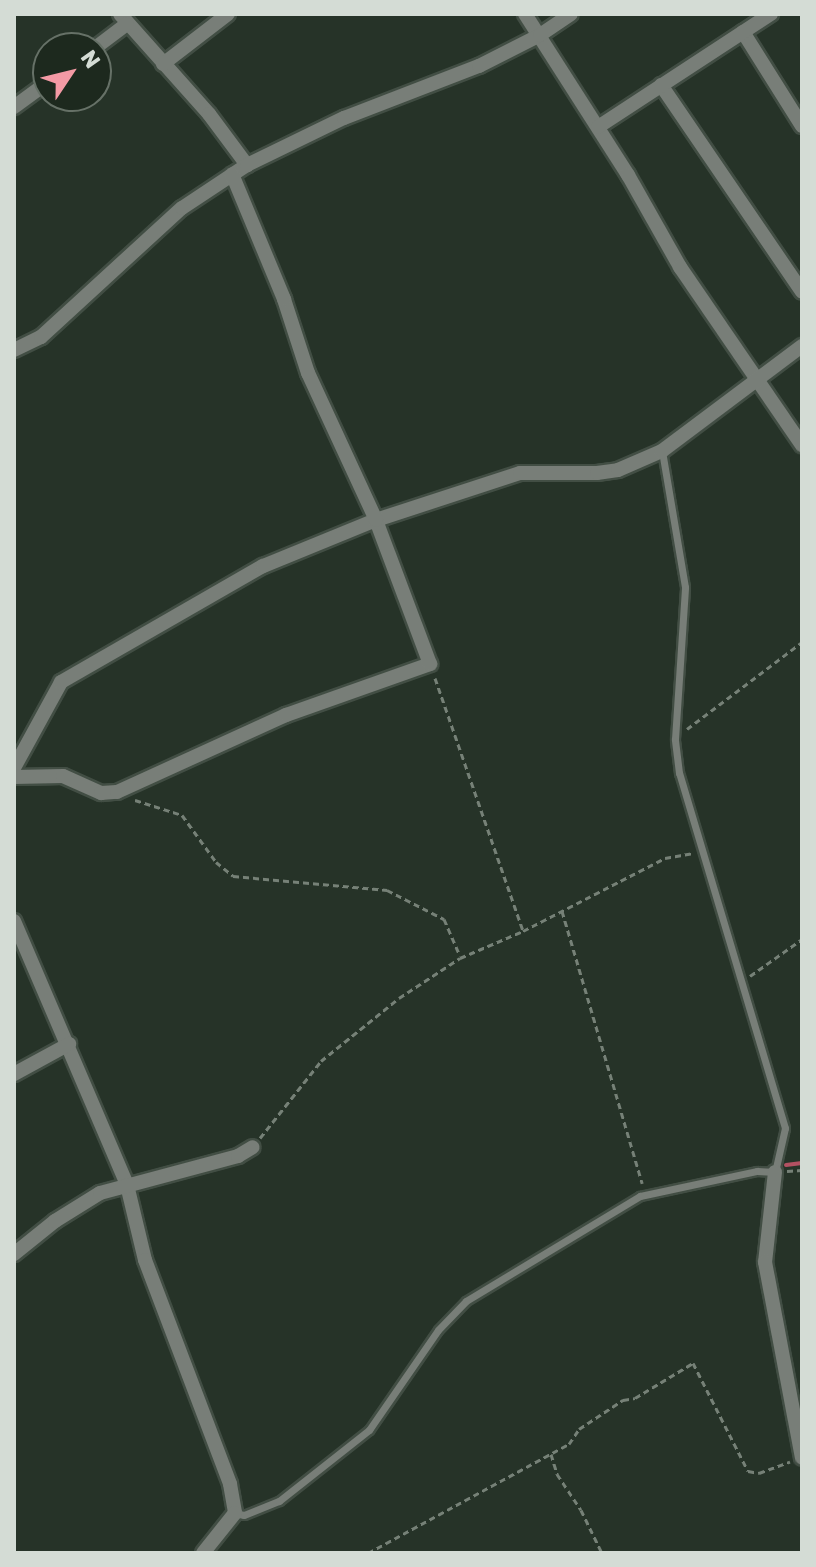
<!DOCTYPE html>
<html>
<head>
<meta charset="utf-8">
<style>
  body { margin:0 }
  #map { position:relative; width:816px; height:1567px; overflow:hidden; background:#263328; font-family:Rubik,sans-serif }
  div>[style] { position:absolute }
  .stream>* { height:4px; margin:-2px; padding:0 2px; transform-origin:2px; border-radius:2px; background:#b35162 }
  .path>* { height:3px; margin-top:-1.5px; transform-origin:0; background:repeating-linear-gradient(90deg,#768177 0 6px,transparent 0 10px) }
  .roads { filter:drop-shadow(2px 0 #424e44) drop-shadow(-2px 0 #424e44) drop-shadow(0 2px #424e44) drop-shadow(0 -2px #424e44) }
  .lane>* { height:7px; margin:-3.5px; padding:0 3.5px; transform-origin:3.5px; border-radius:3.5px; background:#787e78 }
  .street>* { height:14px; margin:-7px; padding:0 7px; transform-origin:7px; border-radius:7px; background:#787e78 }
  span { translate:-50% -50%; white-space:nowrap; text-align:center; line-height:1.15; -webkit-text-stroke:8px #1d291e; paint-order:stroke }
  .frame { position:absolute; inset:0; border:16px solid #d4dcd5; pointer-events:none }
  .north { position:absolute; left:32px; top:32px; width:80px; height:80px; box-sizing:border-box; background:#1d291e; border:2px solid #667167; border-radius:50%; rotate:55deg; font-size:22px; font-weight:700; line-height:32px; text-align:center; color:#d4dcd5 }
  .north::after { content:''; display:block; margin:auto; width:28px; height:36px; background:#f49aa5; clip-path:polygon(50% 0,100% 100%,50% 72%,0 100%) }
</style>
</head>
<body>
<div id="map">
  <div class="stream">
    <i style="left:786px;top:1165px;width:16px;rotate:-7deg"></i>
  </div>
  <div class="path">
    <i style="left:435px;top:678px;width:268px;rotate:70.8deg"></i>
    <i style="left:687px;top:729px;width:144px;rotate:-37.1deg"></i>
    <i style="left:135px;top:800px;width:49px;rotate:17.7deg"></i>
    <i style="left:182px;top:815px;width:58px;rotate:54.1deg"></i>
    <i style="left:216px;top:862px;width:22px;rotate:39deg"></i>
    <i style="left:233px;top:876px;width:155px;rotate:5.2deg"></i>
    <i style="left:387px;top:890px;width:64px;rotate:27deg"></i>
    <i style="left:444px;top:919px;width:40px;rotate:66.6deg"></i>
    <i style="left:562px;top:911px;width:284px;rotate:73.6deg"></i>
    <i style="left:750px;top:976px;width:64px;rotate:-35.4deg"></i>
    <i style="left:260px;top:1138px;width:98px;rotate:-51.6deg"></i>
    <i style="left:321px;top:1061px;width:100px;rotate:-38.9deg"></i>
    <i style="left:399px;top:998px;width:73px;rotate:-33.3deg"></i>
    <i style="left:460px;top:958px;width:69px;rotate:-23.2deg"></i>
    <i style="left:523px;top:931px;width:160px;rotate:-27.2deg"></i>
    <i style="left:665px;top:858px;width:29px;rotate:-10deg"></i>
    <i style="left:787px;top:1171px;width:15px;rotate:-4deg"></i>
    <i style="left:551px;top:1454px;width:21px;rotate:73deg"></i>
    <i style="left:557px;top:1474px;width:43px;rotate:56.3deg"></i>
    <i style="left:581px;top:1510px;width:48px;rotate:64deg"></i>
    <i style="left:368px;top:1553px;width:229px;rotate:-28.5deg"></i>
    <i style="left:569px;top:1444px;width:18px;rotate:-56deg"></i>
    <i style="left:579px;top:1429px;width:53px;rotate:-33.4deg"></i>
    <i style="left:623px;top:1400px;width:12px;rotate:-9deg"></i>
    <i style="left:635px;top:1398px;width:68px;rotate:-31.1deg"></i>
    <i style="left:693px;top:1363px;width:121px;rotate:63deg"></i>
    <i style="left:748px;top:1471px;width:11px;rotate:10deg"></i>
    <i style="left:759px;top:1473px;width:33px;rotate:-20deg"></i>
  </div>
  <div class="roads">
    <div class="lane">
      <i style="left:235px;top:1513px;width:9px;rotate:13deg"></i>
      <i style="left:244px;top:1515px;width:38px;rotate:-22deg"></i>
      <i style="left:279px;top:1501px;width:115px;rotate:-38.3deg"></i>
      <i style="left:369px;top:1430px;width:121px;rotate:-55.4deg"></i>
      <i style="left:438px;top:1330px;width:40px;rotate:-46deg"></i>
      <i style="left:466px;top:1301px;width:203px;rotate:-31.1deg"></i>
      <i style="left:640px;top:1196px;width:120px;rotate:-12.1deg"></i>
      <i style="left:757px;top:1171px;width:18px;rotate:3deg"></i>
      <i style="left:775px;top:1172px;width:45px;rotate:-77.2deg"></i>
      <i style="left:785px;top:1128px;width:370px;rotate:-106.6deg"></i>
      <i style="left:679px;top:773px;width:34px;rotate:-97deg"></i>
      <i style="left:675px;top:739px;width:152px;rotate:-86.2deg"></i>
      <i style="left:685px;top:587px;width:138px;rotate:-99.6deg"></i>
    </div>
    <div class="street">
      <i style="left:120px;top:14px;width:134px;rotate:48.3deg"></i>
      <i style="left:209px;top:114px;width:64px;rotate:53.3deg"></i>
      <i style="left:525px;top:14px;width:191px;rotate:57.4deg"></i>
      <i style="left:628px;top:175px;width:106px;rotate:60.5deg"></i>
      <i style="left:680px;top:267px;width:216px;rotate:55.6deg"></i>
      <i style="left:743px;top:32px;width:111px;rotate:57.9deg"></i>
      <i style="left:95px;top:48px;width:40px;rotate:-37deg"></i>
      <i style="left:163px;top:64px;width:82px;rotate:-37.6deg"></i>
      <i style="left:661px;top:85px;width:250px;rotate:55.7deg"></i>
      <i style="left:14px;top:107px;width:42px;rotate:-36.3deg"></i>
      <i style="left:598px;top:127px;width:207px;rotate:-33.2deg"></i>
      <i style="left:14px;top:350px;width:30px;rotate:-26deg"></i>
      <i style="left:41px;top:337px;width:191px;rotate:-42.5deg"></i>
      <i style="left:182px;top:208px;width:78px;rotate:-33.5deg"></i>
      <i style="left:247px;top:165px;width:108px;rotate:-25.9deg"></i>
      <i style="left:344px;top:118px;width:145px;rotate:-21.1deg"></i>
      <i style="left:479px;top:66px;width:68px;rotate:-26.9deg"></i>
      <i style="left:540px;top:35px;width:37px;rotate:-34deg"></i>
      <i style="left:14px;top:768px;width:98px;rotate:-61.3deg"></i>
      <i style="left:61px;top:682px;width:233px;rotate:-29.9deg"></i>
      <i style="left:263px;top:566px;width:122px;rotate:-22.2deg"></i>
      <i style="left:376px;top:520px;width:151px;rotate:-18.1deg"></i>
      <i style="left:520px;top:473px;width:77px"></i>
      <i style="left:597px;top:473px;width:21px;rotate:-8deg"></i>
      <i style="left:618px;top:470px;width:48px;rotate:-23.4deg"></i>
      <i style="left:662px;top:451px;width:175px;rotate:-36.9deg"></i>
      <i style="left:14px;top:777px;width:49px;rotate:-1.2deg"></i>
      <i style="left:63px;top:776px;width:42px;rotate:24.1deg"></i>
      <i style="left:101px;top:793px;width:16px;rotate:-4deg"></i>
      <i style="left:117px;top:792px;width:186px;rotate:-24.5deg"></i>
      <i style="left:286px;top:715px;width:153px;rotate:-19.5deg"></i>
      <i style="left:430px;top:664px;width:154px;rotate:-110.6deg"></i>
      <i style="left:376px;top:520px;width:162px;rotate:-114.8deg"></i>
      <i style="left:308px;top:373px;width:78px;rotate:-108deg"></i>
      <i style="left:284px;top:299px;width:135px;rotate:-112.6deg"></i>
      <i style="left:14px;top:921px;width:287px;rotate:66.8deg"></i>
      <i style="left:127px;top:1185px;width:77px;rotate:76.5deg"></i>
      <i style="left:145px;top:1260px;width:240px;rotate:69.2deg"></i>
      <i style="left:230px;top:1484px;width:29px;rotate:80deg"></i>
      <i style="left:235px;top:1513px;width:51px;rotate:128.7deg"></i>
      <i style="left:14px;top:1074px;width:63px;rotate:-28.6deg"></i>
      <i style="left:775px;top:1172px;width:91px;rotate:96.3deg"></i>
      <i style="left:765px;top:1262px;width:199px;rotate:79.3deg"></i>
      <i style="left:14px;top:1254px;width:53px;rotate:-38.8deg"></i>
      <i style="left:55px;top:1221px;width:53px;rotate:-31.9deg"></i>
      <i style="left:100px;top:1193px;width:143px;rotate:-15deg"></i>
      <i style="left:238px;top:1156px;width:17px;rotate:-31deg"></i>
    </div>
  </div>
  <div class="frame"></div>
  <div class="north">N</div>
</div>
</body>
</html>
